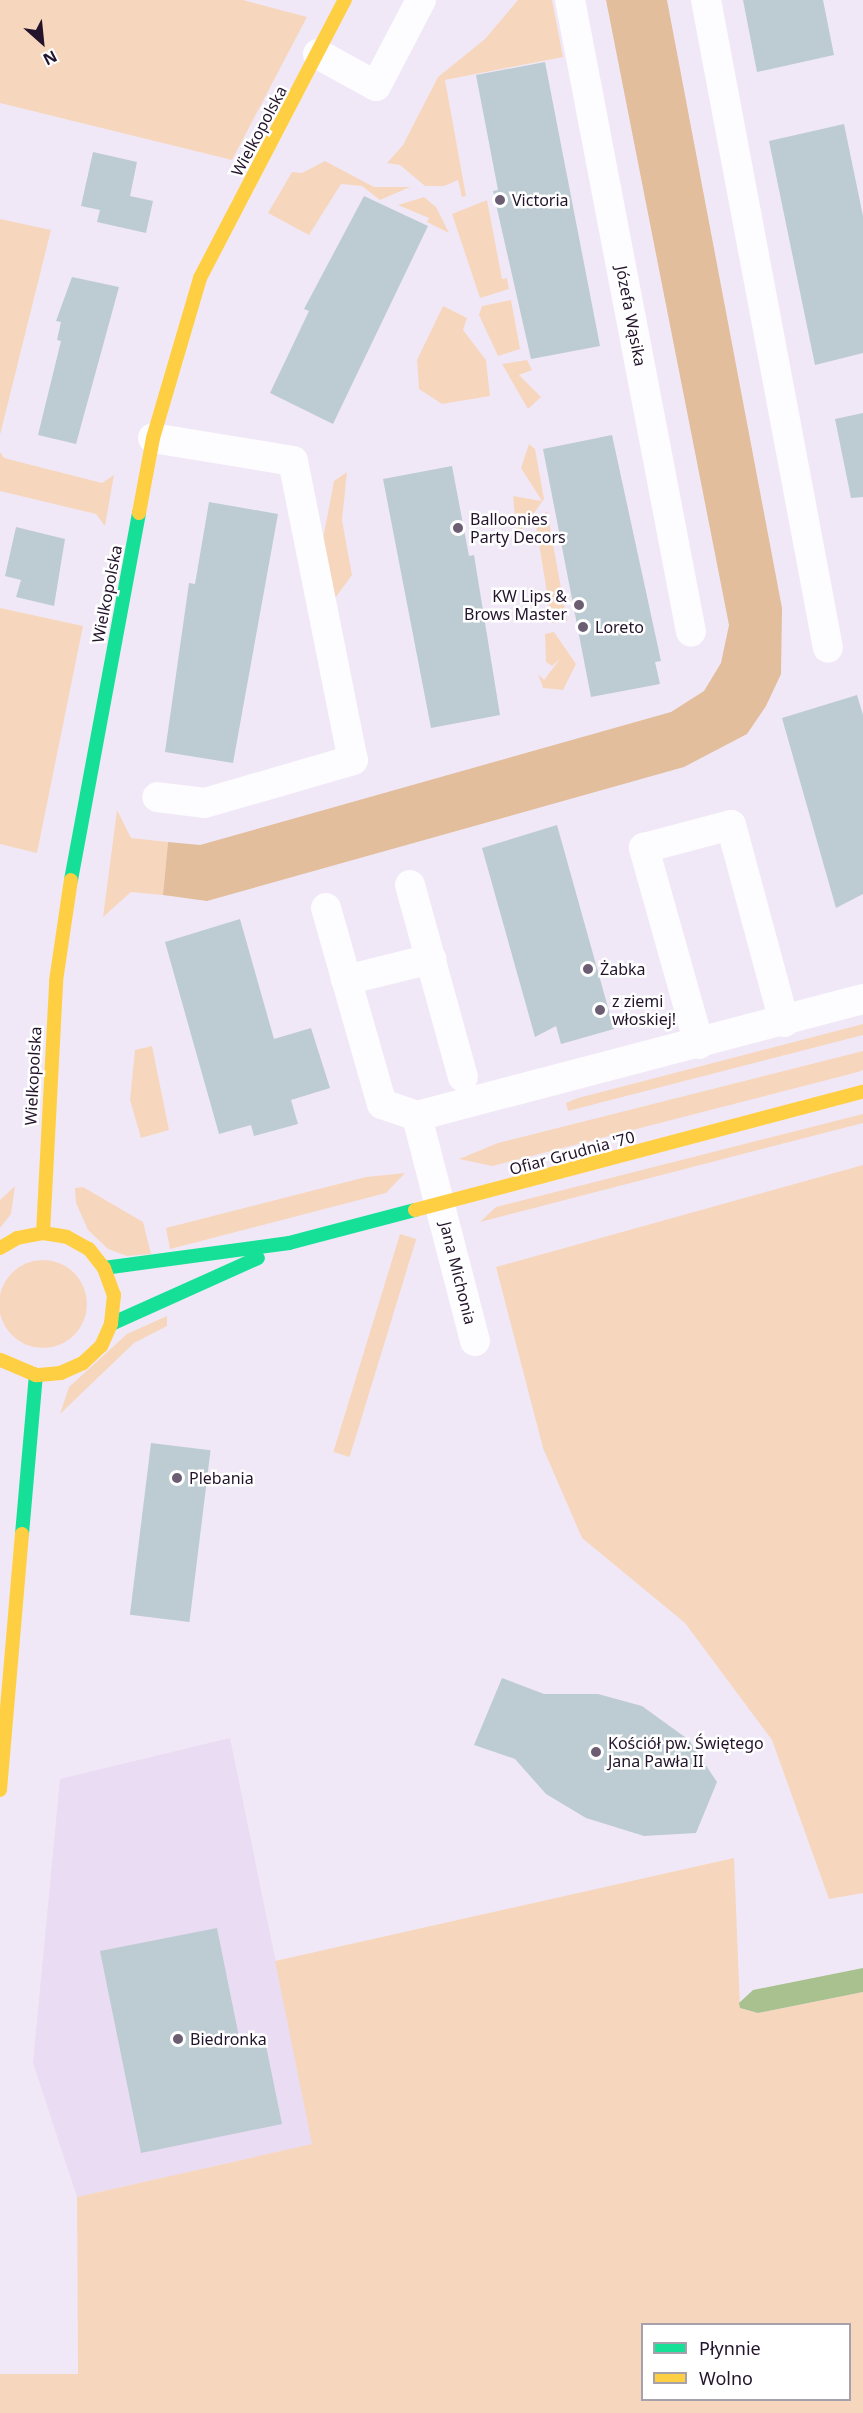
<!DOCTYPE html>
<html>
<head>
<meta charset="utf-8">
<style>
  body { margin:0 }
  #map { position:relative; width:863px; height:2413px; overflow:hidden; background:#f1e8f7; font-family:"Noto Sans",sans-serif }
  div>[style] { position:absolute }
  .built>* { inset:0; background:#e9dcf3 }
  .green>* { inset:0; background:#f6d7be; transform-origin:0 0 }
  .round { border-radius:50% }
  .forest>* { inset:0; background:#e2be9c }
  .water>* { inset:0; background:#a8c18f }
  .building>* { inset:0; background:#bcccd2; transform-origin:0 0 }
  .street>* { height:30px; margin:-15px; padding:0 15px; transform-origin:15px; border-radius:15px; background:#fdfcfe }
  .fast>* { height:14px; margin:-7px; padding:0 7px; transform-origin:7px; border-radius:7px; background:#16e098 }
  .slow>* { height:14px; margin:-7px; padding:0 7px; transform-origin:7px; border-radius:7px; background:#ffcf43 }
  .dots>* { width:16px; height:16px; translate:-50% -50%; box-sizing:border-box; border:3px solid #fff; border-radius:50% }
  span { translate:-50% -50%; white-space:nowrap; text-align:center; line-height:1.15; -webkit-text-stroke:5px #fff; paint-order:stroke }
  .street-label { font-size:16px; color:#23142c }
  .poi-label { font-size:16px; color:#23142c }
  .left { translate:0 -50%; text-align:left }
  .right { translate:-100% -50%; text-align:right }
  .legend { position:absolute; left:641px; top:2323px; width:210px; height:78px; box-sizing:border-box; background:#fff; border:2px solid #a7a1ab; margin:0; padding:8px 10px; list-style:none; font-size:18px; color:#23142c }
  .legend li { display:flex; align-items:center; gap:12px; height:30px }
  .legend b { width:30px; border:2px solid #a7a1ab }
  .north { position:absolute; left:12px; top:12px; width:60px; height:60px; -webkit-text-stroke:4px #fff; paint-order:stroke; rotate:153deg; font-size:16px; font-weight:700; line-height:24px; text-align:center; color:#23142c }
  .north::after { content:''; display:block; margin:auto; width:21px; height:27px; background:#23142c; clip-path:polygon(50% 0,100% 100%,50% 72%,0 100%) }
</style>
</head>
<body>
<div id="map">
  <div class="built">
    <i style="clip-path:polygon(230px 1738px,313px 2144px,77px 2197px,33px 2063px,60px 1779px)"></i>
  </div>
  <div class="green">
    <i style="clip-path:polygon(0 0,243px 0,307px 17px,316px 0,307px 17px,232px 160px,0 103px)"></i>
    <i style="clip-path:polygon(518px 0,552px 0,563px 57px,445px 80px,466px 196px,462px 197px,458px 180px,444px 186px,425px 186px,400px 165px,387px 163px,403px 145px,438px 77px,485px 39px)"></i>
    <i style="clip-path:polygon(325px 161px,374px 187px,410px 187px,380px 200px,362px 186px,341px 184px,309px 235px,268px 213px,292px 172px,302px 173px)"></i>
    <i style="clip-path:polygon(424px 197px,436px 207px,449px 233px,427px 222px,429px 218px,398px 205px)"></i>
    <i style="clip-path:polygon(487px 200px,502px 279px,507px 278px,509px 289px,480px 298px,452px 214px)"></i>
    <i style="clip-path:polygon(0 219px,51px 230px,0 435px)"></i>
    <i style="clip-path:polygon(511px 300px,520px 349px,498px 356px,479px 315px,482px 306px)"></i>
    <i style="clip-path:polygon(443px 306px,467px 318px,463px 330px,486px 360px,490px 396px,442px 404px,419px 389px,417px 360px)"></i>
    <i style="clip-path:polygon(527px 360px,532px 370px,519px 375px,541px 397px,528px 409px,502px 364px)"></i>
    <i style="clip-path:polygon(529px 444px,535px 449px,544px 499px,517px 537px,513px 496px,542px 501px,521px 468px)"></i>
    <i style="clip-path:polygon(0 452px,4px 458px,102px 483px,114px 475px,105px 526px,96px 514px,0 491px)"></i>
    <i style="clip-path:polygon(347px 472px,342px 520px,352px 575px,335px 598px,323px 539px,334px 481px)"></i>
    <i style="clip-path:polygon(547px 511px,567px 621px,552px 623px,536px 526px)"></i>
    <i style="clip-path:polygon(0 608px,83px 626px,37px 853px,0 844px)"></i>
    <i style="clip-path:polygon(554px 632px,576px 664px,563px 690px,543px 688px,538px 674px,544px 680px,560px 659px,552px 666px,546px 662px,545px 634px)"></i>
    <i style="clip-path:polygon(117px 810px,131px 838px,168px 842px,163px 895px,131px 892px,103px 917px)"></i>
    <i style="clip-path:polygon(863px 1024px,863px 1035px,568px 1111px,566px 1103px,578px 1098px)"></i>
    <i style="clip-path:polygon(152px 1046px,169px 1130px,141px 1138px,130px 1100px,135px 1050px)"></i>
    <i style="clip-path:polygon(863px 1051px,863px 1070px,858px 1072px,492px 1166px,459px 1159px,498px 1143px)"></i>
    <i style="clip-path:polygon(863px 1114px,863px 1123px,480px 1222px,496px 1207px)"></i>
    <i style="clip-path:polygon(863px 1165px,863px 1893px,829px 1899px,772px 1740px,685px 1623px,582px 1538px,543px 1448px,496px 1267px)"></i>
    <i style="clip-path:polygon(405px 1173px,386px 1193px,170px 1249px,166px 1228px,366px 1177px)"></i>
    <i style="clip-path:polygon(15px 1186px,11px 1214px,0 1228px,0 1200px)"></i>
    <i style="clip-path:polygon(83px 1187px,143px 1222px,151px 1254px,127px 1256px,108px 1249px,88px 1230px,76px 1203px,75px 1188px)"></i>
    <i style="left:400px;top:1234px;width:17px;height:228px;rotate:17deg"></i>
    <i class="round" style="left:-1px;top:1260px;width:88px;height:88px"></i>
    <i style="clip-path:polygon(167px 1316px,167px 1326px,134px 1343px,60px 1414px,69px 1387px,127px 1334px)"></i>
    <i style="clip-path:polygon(evenodd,734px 1858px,740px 2008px,758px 2013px,863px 1992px,863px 2413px,0 2413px,0 2374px,78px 2374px,77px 2197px,312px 2144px,275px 1961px,734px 1858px,642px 2324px,850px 2324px,850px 2400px,642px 2400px,642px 2324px)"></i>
  </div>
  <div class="forest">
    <i style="clip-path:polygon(606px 0,667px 0,782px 608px,781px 674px,766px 706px,747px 734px,684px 767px,207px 901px,163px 895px,168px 842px,200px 845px,671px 712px,704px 691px,721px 663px,729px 625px)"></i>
  </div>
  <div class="water">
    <i style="clip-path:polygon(863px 1968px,863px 1992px,758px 2013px,740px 2008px,739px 2003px,753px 1990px)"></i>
  </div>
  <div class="building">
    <i style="clip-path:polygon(743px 0,823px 0,834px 55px,757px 72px)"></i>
    <i style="clip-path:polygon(545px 62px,600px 346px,531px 359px,493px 191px,498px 190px,476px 75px)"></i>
    <i style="clip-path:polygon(844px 124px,863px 216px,863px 353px,815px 365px,769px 141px)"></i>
    <i style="clip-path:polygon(93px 152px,137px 162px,130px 196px,153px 201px,146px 233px,97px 222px,100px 210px,81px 206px)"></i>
    <i style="clip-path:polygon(364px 196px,428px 226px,333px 424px,270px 393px,309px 311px,304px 309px)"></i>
    <i style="clip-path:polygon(72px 277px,119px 287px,76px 444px,38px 435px,61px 341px,57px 340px,61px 322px,56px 321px)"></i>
    <i style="clip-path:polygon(863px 413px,863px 497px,851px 498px,835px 419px)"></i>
    <i style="clip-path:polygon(612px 435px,661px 661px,655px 662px,660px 684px,591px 697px,543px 449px)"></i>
    <i style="clip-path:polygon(452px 466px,469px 556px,474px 555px,500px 715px,431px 728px,383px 479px)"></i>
    <i style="clip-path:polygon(209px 502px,278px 514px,233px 763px,165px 752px,189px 583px,195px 584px)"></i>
    <i style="clip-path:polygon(16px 527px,65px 539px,54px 606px,16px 597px,21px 580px,5px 576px)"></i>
    <i style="clip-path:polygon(857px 695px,863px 715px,863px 894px,836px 908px,782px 718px)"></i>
    <i style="clip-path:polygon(557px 825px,614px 1029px,561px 1044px,556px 1026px,535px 1037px,482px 848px)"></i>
    <i style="clip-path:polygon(240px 919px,274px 1039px,311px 1028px,330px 1088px,291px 1100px,298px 1124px,254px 1136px,251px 1125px,219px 1134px,165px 942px)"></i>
    <i style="left:151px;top:1443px;width:60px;height:173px;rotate:7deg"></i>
    <i style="clip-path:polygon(502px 1678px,544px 1694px,598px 1694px,642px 1706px,689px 1740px,717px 1782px,696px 1833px,644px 1836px,586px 1818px,546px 1794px,515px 1759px,474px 1745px)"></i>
    <i style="clip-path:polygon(217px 1928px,240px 2042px,264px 2036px,282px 2124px,141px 2153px,100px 1951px)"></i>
  </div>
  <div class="street">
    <i style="left:570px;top:0;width:643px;rotate:79.16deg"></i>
    <i style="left:706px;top:0;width:659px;rotate:79.34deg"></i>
    <i style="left:318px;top:54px;width:66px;rotate:28.9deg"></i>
    <i style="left:376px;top:86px;width:97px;rotate:-62.4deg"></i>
    <i style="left:153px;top:438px;width:142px;rotate:9.3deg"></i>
    <i style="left:293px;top:461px;width:305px;rotate:78.7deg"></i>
    <i style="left:353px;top:760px;width:154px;rotate:163.8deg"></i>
    <i style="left:205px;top:803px;width:48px;rotate:-172.9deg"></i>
    <i style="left:410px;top:885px;width:199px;rotate:74.6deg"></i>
    <i style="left:326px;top:908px;width:204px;rotate:74.1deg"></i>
    <i style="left:382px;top:1104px;width:37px;rotate:19deg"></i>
    <i style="left:346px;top:980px;width:88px;rotate:-13.9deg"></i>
    <i style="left:699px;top:1044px;width:204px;rotate:-105.7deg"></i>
    <i style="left:644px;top:848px;width:90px;rotate:-14.8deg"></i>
    <i style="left:731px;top:825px;width:204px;rotate:74.9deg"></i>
    <i style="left:475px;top:1341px;width:232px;rotate:-104.5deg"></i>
    <i style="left:417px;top:1116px;width:461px;rotate:-14.7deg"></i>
  </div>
  <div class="fast">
    <i style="left:71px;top:880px;width:373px;rotate:-79.5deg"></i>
    <i style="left:104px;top:1268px;width:187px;rotate:-7.7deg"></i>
    <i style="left:289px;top:1243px;width:130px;rotate:-14.7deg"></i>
    <i style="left:111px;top:1324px;width:161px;rotate:-24.2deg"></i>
    <i style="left:22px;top:1534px;width:160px;rotate:-85deg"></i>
  </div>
  <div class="slow">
    <i style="left:139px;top:513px;width:76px;rotate:-79.4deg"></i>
    <i style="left:153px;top:438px;width:167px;rotate:-73.6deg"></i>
    <i style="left:200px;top:278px;width:314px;rotate:-62.5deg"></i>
    <i style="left:415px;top:1210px;width:463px;rotate:-14.8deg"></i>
    <i style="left:43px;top:1233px;width:252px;rotate:-87deg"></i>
    <i style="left:56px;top:981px;width:102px;rotate:-81.6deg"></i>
    <i style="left:0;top:1248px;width:20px;rotate:-30deg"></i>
    <i style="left:17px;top:1238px;width:26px;rotate:-11deg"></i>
    <i style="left:43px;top:1233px;width:24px;rotate:9deg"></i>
    <i style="left:67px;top:1237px;width:25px;rotate:29deg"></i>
    <i style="left:89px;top:1249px;width:24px;rotate:52deg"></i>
    <i style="left:104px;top:1268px;width:29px;rotate:70deg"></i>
    <i style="left:114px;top:1295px;width:29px;rotate:96deg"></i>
    <i style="left:111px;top:1324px;width:24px;rotate:114deg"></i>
    <i style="left:101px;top:1346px;width:25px;rotate:137deg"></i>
    <i style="left:83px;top:1363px;width:24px;rotate:156deg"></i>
    <i style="left:61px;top:1373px;width:25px;rotate:175deg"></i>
    <i style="left:36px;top:1375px;width:39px;rotate:-157deg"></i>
    <i style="left:0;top:1790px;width:257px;rotate:-85.1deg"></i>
  </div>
  <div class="dots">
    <i style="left:500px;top:200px;background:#6b5e73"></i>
    <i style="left:458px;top:528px;background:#6b5e73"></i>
    <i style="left:579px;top:605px;background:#6b5e73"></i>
    <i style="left:583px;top:627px;background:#6b5e73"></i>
    <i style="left:588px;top:969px;background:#6b5e73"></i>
    <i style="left:600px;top:1010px;background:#6b5e73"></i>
    <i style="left:177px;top:1478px;background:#6b5e73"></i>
    <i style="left:596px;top:1752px;background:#6b5e73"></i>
    <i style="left:178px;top:2039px;background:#6b5e73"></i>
  </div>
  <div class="street-label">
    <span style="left:259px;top:131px;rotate:-62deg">Wielkopolska</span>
    <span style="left:631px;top:316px;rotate:79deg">Józefa Wąsika</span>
    <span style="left:107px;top:594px;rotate:-79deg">Wielkopolska</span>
    <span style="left:33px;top:1076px;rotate:-87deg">Wielkopolska</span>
    <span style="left:572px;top:1153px;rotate:-15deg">Ofiar Grudnia '70</span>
    <span style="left:458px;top:1273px;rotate:76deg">Jana Michonia</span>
  </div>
  <div class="poi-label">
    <span class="left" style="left:512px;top:200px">Victoria</span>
    <span class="left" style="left:470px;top:528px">Balloonies<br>Party Decors</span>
    <span class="right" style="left:567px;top:605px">KW Lips &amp;<br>Brows Master</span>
    <span class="left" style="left:595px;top:627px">Loreto</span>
    <span class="left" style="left:600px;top:969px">Żabka</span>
    <span class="left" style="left:612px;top:1010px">z ziemi<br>włoskiej!</span>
    <span class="left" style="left:189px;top:1478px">Plebania</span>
    <span class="left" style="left:608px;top:1752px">Kościół pw. Świętego<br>Jana Pawła II</span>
    <span class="left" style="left:190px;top:2039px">Biedronka</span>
  </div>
  <ul class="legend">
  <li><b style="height:8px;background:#16e098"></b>Płynnie</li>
  <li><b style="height:8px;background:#ffcf43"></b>Wolno</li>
  </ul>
  <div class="north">N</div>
</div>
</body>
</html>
